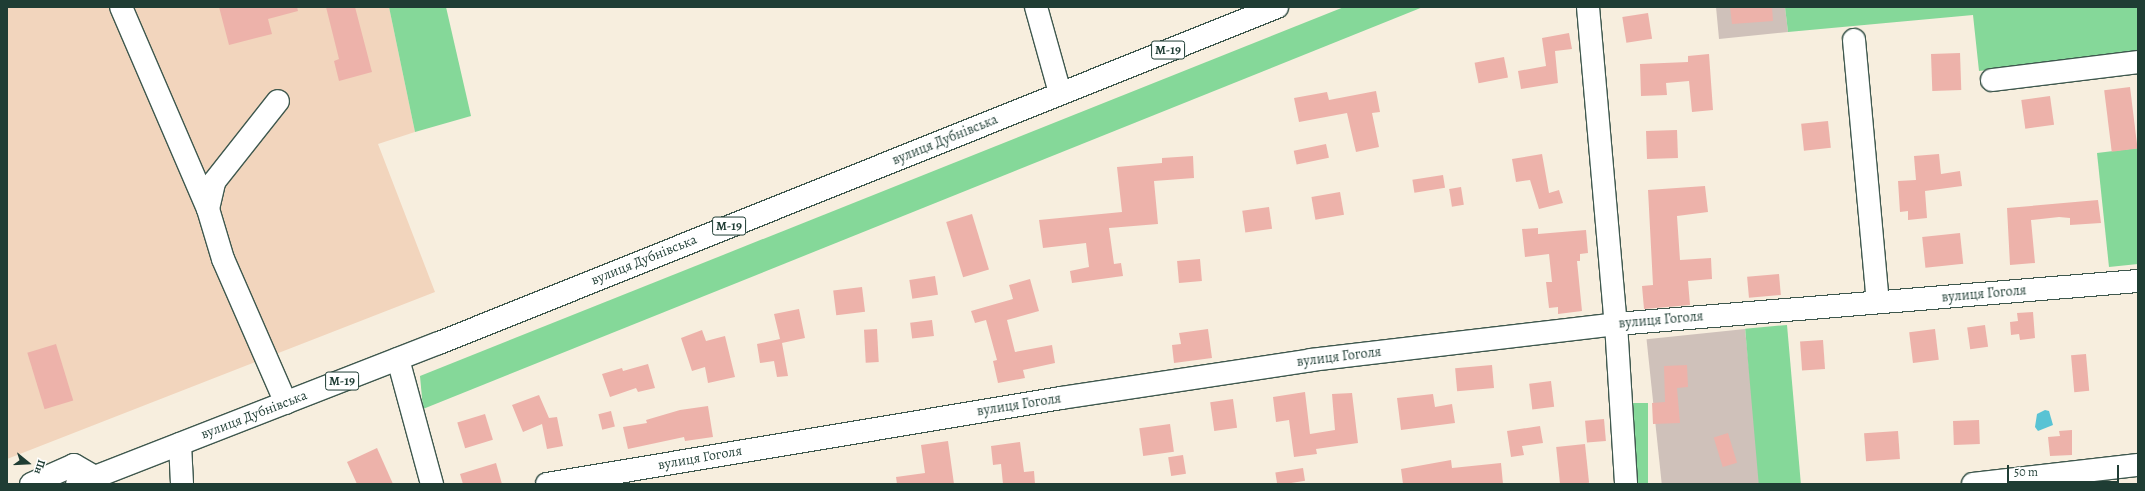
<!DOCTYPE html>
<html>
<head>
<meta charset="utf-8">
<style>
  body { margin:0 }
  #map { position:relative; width:2145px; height:491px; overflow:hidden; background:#f7eede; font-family:Alegreya,serif }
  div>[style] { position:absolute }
  .built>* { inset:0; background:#f2d5bd }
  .industrial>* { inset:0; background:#cfc1ba; transform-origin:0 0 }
  .green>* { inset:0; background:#85d899; transform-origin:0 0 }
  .water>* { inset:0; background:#59c3d4 }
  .building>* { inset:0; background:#edb2aa; transform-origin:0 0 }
  .roads { filter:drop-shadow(1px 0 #3f584e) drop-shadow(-1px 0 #3f584e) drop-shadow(0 1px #3f584e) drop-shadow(0 -1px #3f584e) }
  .minor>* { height:22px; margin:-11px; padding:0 11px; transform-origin:11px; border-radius:11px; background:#fff }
  .highway>* { height:22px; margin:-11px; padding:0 11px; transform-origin:11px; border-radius:11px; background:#fff }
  span { translate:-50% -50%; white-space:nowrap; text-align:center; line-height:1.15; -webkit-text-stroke:3.5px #fff; paint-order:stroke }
  .shield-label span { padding:1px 3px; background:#fff; border:1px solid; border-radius:3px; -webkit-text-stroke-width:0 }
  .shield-label { font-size:13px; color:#1f3d34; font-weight:700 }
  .street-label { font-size:14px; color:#1f3d34 }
  .frame { position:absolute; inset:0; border:8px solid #1f3d34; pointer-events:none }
  .north { position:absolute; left:8px; top:443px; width:40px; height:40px; -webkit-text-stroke:3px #fff; paint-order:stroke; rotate:108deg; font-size:11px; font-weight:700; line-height:16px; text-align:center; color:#1f3d34 }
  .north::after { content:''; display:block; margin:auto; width:14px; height:18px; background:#1f3d34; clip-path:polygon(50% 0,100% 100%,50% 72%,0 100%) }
  .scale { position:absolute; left:2007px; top:465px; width:112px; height:18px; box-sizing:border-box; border:2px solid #1f3d34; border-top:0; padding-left:5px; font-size:12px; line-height:14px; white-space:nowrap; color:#1f3d34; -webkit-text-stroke:3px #fff; paint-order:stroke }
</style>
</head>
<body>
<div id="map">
  <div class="built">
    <i style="clip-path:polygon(7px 7px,389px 7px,415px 132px,378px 144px,435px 292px,7px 459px)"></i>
  </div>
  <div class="industrial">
    <i style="clip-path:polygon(1716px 7px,1785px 7px,1788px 32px,1719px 39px)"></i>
    <i style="left:1745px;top:329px;width:156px;height:99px;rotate:84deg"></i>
  </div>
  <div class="green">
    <i style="clip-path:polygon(389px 7px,446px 7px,471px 116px,415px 132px)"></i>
    <i style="clip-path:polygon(1344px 7px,1423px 7px,423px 409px,420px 376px)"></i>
    <i style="clip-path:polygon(1785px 7px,2138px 7px,2138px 52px,1979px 71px,1973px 15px,1788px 32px)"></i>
    <i style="clip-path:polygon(2138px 148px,2138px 264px,2109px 267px,2097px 153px)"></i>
    <i style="left:1787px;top:325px;width:160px;height:42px;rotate:85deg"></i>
    <i style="left:1631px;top:403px;width:17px;height:81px"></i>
  </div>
  <div class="water">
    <i style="clip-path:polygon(2045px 410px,2049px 411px,2053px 425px,2038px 431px,2035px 427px,2037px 414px)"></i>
  </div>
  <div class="building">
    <i style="clip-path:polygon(219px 7px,297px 7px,298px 11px,268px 19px,272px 34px,229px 45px)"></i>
    <i style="clip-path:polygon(326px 7px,355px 7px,372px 72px,339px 81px,334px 61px,339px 59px)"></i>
    <i style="clip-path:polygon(1730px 7px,1772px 7px,1773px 21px,1732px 24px)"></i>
    <i style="left:1648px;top:13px;width:26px;height:26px;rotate:81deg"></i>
    <i style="clip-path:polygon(1569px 33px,1572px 49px,1555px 51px,1558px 83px,1521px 89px,1518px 71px,1546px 66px,1542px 38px)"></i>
    <i style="left:1960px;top:53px;width:37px;height:29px;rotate:88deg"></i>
    <i style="clip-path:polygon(1709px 54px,1713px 110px,1692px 112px,1689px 81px,1666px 83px,1667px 95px,1641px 96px,1640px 64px,1688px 62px,1688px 56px)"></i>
    <i style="left:1504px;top:57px;width:21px;height:30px;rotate:79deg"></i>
    <i style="left:2130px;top:87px;width:62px;height:26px;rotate:83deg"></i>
    <i style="clip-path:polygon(1376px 91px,1380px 112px,1372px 113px,1379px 147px,1356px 152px,1347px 113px,1299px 122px,1294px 98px,1327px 92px,1329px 100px)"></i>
    <i style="left:2050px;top:96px;width:29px;height:29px;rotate:82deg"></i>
    <i style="left:1828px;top:121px;width:27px;height:27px;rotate:84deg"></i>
    <i style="left:1677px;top:130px;width:28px;height:31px;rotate:88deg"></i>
    <i style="left:1326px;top:144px;width:14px;height:33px;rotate:78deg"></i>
    <i style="clip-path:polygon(1542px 154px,1549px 193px,1559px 190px,1563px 203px,1539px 209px,1530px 180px,1516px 182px,1512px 159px)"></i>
    <i style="clip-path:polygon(1939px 154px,1941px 174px,1960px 171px,1962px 186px,1925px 191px,1927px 218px,1908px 220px,1908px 211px,1900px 212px,1898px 181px,1916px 180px,1914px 156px)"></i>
    <i style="clip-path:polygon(1193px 156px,1194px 178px,1154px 181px,1158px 224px,1109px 228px,1114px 264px,1121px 263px,1123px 276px,1072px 283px,1070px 271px,1089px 267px,1086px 243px,1043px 248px,1039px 220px,1122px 212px,1117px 167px,1162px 163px,1162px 158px)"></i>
    <i style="left:1443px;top:175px;width:13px;height:31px;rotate:81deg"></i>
    <i style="clip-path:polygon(1705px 186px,1708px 212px,1677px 216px,1680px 260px,1711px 258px,1712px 279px,1688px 281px,1690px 305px,1644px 309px,1642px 286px,1653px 285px,1648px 190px)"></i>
    <i style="left:1461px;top:187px;width:18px;height:12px;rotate:81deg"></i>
    <i style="left:1340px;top:192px;width:23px;height:29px;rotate:80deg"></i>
    <i style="clip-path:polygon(2098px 200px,2101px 223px,2070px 225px,2070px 218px,2059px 217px,2031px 220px,2035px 263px,2010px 265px,2007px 208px)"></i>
    <i style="left:1269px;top:207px;width:22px;height:27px;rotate:82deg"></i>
    <i style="left:972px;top:214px;width:58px;height:27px;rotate:73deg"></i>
    <i style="clip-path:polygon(1538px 228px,1538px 234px,1586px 230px,1588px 253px,1580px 254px,1580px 261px,1577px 261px,1582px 311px,1558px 314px,1558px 307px,1549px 308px,1546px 282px,1552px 282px,1549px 254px,1525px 257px,1522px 229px)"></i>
    <i style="left:1960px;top:233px;width:31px;height:38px;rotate:84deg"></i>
    <i style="left:1200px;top:259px;width:22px;height:23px;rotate:85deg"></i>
    <i style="left:1779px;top:274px;width:21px;height:32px;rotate:85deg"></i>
    <i style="left:935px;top:276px;width:19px;height:26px;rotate:81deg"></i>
    <i style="clip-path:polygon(1030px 279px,1039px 311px,1007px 320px,1015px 352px,1052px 345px,1055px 363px,1023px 370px,1025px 378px,998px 383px,993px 361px,997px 360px,986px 320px,975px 323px,971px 311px,1013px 299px,1009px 285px)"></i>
    <i style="left:862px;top:287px;width:25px;height:29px;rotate:83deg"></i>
    <i style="clip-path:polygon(799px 309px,805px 338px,782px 343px,788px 376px,777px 377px,774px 361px,760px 363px,757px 344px,780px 339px,774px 314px)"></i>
    <i style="clip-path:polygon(2033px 312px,2035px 338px,2020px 340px,2019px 334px,2011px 335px,2010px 322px,2018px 321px,2017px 313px)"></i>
    <i style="left:932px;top:320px;width:16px;height:22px;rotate:83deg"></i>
    <i style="left:1985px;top:325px;width:22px;height:18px;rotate:82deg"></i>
    <i style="left:877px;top:329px;width:33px;height:13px;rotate:87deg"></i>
    <i style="clip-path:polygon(1208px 329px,1212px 358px,1174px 363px,1172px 345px,1181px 344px,1179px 333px)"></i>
    <i style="left:1935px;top:329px;width:31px;height:26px;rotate:83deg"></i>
    <i style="clip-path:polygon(702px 330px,706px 341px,725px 336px,735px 377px,708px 383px,705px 367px,692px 371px,681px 338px)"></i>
    <i style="left:1823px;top:340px;width:29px;height:23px;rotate:86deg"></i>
    <i style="left:56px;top:344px;width:59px;height:30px;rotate:73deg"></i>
    <i style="left:2086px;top:354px;width:37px;height:15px;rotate:85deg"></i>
    <i style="clip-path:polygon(648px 364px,655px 388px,638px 392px,636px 388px,610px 397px,602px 374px,622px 368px,623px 371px)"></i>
    <i style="left:1492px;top:365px;width:23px;height:37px;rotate:85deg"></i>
    <i style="clip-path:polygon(1687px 365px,1688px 387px,1677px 388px,1680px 423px,1653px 424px,1652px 403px,1665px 402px,1664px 366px)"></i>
    <i style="left:1551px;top:381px;width:26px;height:22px;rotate:83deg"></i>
    <i style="clip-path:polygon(1305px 392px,1310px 434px,1335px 430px,1332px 394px,1352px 393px,1358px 443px,1316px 449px,1317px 454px,1294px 457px,1289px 420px,1276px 422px,1273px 397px)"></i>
    <i style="clip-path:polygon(1433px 394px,1435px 407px,1452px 404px,1455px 423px,1401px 430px,1397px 398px)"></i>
    <i style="clip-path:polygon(539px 395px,549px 418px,557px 417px,563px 446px,547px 449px,542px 424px,523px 432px,512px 405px)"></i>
    <i style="left:1233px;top:399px;width:29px;height:23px;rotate:82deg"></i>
    <i style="clip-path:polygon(708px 406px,713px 437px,685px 441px,684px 437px,628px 449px,623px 427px,647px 423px,646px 420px,680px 410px)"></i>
    <i style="left:611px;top:411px;width:16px;height:13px;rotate:76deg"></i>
    <i style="left:485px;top:414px;width:27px;height:29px;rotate:73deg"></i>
    <i style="left:1604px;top:419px;width:22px;height:19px;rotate:85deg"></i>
    <i style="left:1979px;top:420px;width:24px;height:26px;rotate:88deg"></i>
    <i style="left:1170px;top:424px;width:28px;height:31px;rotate:82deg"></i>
    <i style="clip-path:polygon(1540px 426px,1543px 443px,1522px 446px,1524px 455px,1511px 457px,1507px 431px)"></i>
    <i style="clip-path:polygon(2072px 430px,2072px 455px,2050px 456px,2048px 437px,2060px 436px,2059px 431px)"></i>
    <i style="left:1898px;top:431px;width:28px;height:34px;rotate:86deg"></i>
    <i style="left:1728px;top:433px;width:31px;height:15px;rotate:73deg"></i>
    <i style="clip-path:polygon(948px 441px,954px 484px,897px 484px,896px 477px,925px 473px,921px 445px)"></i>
    <i style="clip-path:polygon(1020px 442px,1024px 472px,1034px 471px,1035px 484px,1003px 484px,1001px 464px,993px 465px,991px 446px)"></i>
    <i style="left:1585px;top:444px;width:39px;height:29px;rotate:84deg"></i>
    <i style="clip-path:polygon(377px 448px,393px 484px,357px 484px,347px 462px)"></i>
    <i style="left:1183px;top:455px;width:19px;height:15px;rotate:81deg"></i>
    <i style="clip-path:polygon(1451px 460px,1452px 468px,1501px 463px,1503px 484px,1403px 484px,1401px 469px)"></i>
    <i style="clip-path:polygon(496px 463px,502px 484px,463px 484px,460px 474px)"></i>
    <i style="left:1303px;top:468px;width:13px;height:28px;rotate:81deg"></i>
  </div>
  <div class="roads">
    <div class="minor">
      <i style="left:121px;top:7px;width:220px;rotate:66.7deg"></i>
      <i style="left:208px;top:209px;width:52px;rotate:73.3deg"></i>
      <i style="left:223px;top:259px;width:157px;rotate:66.4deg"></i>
      <i style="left:1036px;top:7px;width:89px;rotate:74.4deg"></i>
      <i style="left:1588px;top:7px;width:318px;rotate:85deg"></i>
      <i style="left:1616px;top:324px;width:160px;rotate:86.4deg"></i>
      <i style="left:1854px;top:40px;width:263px;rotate:84.8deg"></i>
      <i style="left:1992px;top:80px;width:147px;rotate:-7deg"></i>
      <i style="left:208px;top:209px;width:28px;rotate:-77deg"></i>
      <i style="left:214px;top:182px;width:103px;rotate:-51.7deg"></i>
      <i style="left:398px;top:359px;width:130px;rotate:74.8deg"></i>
      <i style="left:180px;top:444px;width:40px;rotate:87.1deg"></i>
      <i style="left:31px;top:484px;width:47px;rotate:-23.8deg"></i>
      <i style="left:74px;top:465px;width:24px;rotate:30deg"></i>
      <i style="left:547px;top:484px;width:521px;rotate:-9.5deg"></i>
      <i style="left:1061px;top:398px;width:253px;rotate:-8.6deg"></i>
      <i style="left:1311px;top:360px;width:307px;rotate:-6.7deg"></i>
      <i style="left:1616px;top:324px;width:524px;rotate:-4.71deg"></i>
      <i style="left:1973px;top:484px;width:166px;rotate:-6.6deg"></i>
    </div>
    <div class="highway">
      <i style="left:77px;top:484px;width:388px;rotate:-21.3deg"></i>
      <i style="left:439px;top:343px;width:903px;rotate:-21.85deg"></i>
    </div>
  </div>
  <div class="shield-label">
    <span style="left:1168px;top:50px">М-19</span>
    <span style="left:729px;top:226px">М-19</span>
    <span style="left:342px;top:381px">М-19</span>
  </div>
  <div class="street-label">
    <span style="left:945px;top:140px;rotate:-22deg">вулиця Дубнівська</span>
    <span style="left:644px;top:260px;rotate:-22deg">вулиця Дубнівська</span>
    <span style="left:1984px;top:294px;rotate:-5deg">вулиця Гоголя</span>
    <span style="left:1661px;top:320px;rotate:-5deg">вулиця Гоголя</span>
    <span style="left:1339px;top:357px;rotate:-7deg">вулиця Гоголя</span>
    <span style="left:1019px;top:405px;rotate:-9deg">вулиця Гоголя</span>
    <span style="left:254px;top:415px;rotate:-21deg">вулиця Дубнівська</span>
    <span style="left:700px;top:458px;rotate:-10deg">вулиця Гоголя</span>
  </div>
  <div class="frame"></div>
  <div class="north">Пн</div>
  <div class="scale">50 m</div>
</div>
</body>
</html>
